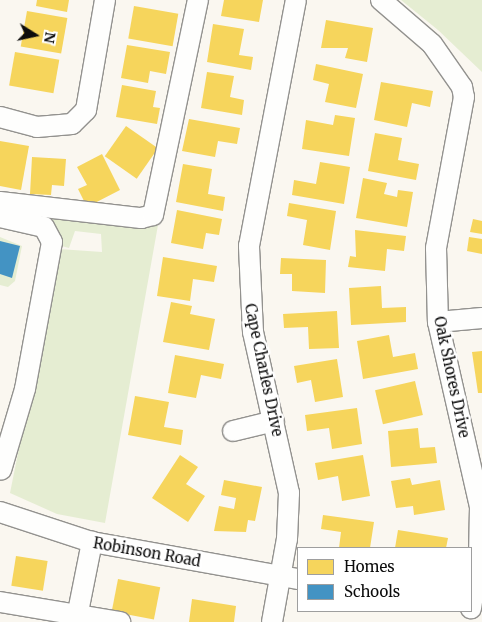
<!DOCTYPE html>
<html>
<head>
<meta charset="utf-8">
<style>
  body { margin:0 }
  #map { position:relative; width:482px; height:622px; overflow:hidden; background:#faf7f0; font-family:Merriweather,serif }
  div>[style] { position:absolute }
  .green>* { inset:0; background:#e5edd2 }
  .homes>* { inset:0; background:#f6d55c; transform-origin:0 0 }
  .schools>* { inset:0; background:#4393c3 }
  .roads { filter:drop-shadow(1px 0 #93928f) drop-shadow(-1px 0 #93928f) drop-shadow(0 1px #93928f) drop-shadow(0 -1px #93928f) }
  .minor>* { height:20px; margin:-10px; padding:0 10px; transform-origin:10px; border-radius:10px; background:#fefefd }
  span { translate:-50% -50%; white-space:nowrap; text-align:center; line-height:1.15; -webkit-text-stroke:5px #fff; paint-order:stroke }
  .street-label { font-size:15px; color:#0c0c0c }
  .legend { position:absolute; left:297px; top:547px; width:175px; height:65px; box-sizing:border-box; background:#fff; border:1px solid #9e9e9e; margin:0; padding:6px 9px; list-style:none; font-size:15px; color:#0c0c0c }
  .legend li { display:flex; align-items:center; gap:10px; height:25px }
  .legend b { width:25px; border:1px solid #9e9e9e }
  .north { position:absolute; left:10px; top:10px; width:50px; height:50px; -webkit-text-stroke:4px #fff; paint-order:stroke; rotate:100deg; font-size:14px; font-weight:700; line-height:20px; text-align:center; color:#0c0c0c }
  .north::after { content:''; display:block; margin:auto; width:18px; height:22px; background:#0c0c0c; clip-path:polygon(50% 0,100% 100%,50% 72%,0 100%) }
</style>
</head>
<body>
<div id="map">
  <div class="green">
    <i style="clip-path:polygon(401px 0,482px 0,482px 72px,438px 30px)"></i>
    <i style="clip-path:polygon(30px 212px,158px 225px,105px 523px,57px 514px,10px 493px,59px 249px,102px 252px,101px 234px,75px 231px,69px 248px,58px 245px)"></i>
    <i style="clip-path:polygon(0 237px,22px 246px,15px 281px,8px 287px,0 285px)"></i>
  </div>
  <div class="homes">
    <i style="clip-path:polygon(37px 0,69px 0,67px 12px,36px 6px)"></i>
    <i style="clip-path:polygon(224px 0,263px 0,259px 22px,221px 16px)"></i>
    <i style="left:134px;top:6px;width:45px;height:33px;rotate:10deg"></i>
    <i style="left:27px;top:11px;width:41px;height:36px;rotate:10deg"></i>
    <i style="clip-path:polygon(326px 20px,373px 28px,367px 62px,345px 58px,348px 48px,321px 48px)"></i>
    <i style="clip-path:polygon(213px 24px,244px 29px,239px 55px,253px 57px,251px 70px,207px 62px)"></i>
    <i style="clip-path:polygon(127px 45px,170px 52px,166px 74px,150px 71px,148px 83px,121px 78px)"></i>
    <i style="left:15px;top:52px;width:45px;height:34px;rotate:10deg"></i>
    <i style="clip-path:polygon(316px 64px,363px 74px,356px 108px,325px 102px,329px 84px,313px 80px)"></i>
    <i style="clip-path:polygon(207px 72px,234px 76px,230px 97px,244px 100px,242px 115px,201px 108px)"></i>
    <i style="clip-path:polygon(381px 82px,433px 91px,430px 107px,412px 103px,407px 127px,374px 120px)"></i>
    <i style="clip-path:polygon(122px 85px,156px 91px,153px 107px,160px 108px,157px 124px,116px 117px)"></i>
    <i style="clip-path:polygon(335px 115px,355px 118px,349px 156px,302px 149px,306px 120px,333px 125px)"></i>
    <i style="clip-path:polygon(189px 119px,240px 128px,237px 144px,218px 141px,215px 157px,182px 151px)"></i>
    <i style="left:126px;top:126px;width:39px;height:37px;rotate:35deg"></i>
    <i style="clip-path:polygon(375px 133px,402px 138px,398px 160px,419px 164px,416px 180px,368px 171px)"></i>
    <i style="clip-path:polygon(0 141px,29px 146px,21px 190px,0 186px)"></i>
    <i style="clip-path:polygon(102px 154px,120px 190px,87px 207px,78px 189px,87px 185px,77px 167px)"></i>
    <i style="clip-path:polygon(32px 157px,66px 159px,64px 186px,52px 185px,51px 195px,30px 194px)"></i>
    <i style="clip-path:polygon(320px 162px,350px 167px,344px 204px,292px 195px,294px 180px,316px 184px)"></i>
    <i style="clip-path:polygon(183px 164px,212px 169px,208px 194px,225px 197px,223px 211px,176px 202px)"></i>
    <i style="clip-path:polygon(363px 178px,387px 183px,384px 194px,397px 197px,398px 190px,413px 192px,407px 227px,356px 218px)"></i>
    <i style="clip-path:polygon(289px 203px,336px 211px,330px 250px,303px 245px,307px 220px,287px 216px)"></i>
    <i style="clip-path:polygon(177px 210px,222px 219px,219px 235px,206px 233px,203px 249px,171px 243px)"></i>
    <i style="clip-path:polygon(473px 219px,482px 221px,482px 234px,470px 232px)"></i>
    <i style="clip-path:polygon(355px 230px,406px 236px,404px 251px,387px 249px,385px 271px,348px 267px,350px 256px,356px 257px)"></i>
    <i style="clip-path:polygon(469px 237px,482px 239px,482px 254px,467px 251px)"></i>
    <i style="clip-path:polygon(163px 257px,217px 266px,214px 282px,193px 279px,190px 301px,157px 296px)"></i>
    <i style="clip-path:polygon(281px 258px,326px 260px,325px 293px,292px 291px,292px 274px,280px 274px)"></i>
    <i style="clip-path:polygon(381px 286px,382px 308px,406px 307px,406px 322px,351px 325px,349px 288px)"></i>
    <i style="clip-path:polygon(171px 302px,192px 306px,190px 314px,215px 319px,209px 350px,163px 342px)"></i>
    <i style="clip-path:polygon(337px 311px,339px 348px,309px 349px,308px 327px,284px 328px,283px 314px)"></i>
    <i style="clip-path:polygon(389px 335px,393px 357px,415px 353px,418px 369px,363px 379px,357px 341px)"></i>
    <i style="clip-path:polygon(482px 351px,482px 393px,478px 393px,472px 352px)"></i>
    <i style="clip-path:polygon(175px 355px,224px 364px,221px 379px,201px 375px,196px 398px,168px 393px)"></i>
    <i style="clip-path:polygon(337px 359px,343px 397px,315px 402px,311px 380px,297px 383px,294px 366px)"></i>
    <i style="left:415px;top:381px;width:35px;height:41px;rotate:77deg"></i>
    <i style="clip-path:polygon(135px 396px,169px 402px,164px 427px,183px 430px,181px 445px,128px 435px)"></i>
    <i style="clip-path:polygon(357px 408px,362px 444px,332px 449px,329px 428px,307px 431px,305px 415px)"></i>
    <i style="clip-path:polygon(418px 428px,420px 448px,435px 447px,437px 463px,391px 467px,388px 431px)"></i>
    <i style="clip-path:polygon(180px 455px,198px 467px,186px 484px,205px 496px,188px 522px,152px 498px)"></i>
    <i style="clip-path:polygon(363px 455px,370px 496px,342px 501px,338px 476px,318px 480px,315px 463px)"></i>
    <i style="clip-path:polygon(410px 478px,412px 485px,440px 480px,445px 510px,414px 515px,413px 506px,396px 508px,391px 481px)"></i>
    <i style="clip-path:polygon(224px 480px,262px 487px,255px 521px,248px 520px,246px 532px,214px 531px,219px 506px,234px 509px,236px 498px,221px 495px)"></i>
    <i style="clip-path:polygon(323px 515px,374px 522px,370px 548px,339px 548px,341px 532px,321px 529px)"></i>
    <i style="clip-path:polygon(398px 530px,448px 538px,446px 548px,395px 548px)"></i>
    <i style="left:16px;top:556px;width:32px;height:30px;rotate:9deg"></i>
    <i style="left:118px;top:579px;width:43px;height:33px;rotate:11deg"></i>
    <i style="clip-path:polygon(192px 599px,236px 606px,234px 622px,189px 622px)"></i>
  </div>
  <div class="schools">
    <i style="clip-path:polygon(0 241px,20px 246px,12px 278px,0 274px)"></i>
  </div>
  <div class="roads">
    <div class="minor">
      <i style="left:381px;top:0;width:67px;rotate:40.8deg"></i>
      <i style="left:432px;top:44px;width:52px;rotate:55.1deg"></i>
      <i style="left:462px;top:87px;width:10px;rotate:79deg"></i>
      <i style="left:464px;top:97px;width:154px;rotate:100.5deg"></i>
      <i style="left:436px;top:248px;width:74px;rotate:88.5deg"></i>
      <i style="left:438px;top:322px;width:190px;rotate:77.2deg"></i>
      <i style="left:480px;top:507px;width:51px;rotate:91.1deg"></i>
      <i style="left:479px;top:558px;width:51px;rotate:99.1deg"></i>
      <i style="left:0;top:117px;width:38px;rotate:15deg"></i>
      <i style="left:37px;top:127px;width:35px;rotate:-5deg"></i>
      <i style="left:72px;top:124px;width:20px;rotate:-45deg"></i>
      <i style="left:86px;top:110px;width:112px;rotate:-80.2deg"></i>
      <i style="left:0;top:202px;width:142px;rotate:6.5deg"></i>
      <i style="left:141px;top:218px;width:12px;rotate:-14deg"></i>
      <i style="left:153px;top:215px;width:220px;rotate:-78.2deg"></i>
      <i style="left:0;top:217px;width:45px;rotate:12.8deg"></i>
      <i style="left:44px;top:227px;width:17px;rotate:62deg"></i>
      <i style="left:52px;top:242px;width:149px;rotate:100.4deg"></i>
      <i style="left:25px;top:389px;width:84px;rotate:106.5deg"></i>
      <i style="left:438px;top:322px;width:44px;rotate:-5.2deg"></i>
      <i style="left:233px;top:431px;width:42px;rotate:-13.7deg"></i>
      <i style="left:0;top:512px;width:97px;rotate:18.1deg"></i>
      <i style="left:92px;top:542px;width:209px;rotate:10.2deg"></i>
      <i style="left:0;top:602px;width:122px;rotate:9.5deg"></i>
      <i style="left:76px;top:622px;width:82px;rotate:-78.7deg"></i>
      <i style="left:272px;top:622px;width:84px;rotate:-79.8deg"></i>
      <i style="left:287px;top:539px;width:46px;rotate:-87.5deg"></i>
      <i style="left:289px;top:493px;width:165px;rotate:-102.6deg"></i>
      <i style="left:253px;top:332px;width:86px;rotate:-92.7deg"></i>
      <i style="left:249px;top:246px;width:250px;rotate:-79.2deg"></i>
    </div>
  </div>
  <div class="street-label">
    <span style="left:264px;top:370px;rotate:78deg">Cape Charles Drive</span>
    <span style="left:452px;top:377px;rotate:78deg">Oak Shores Drive</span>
    <span style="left:147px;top:552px;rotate:10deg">Robinson Road</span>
  </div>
  <ul class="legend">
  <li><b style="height:14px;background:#f6d55c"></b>Homes</li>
  <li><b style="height:14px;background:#4393c3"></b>Schools</li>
  </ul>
  <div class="north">N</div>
</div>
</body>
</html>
